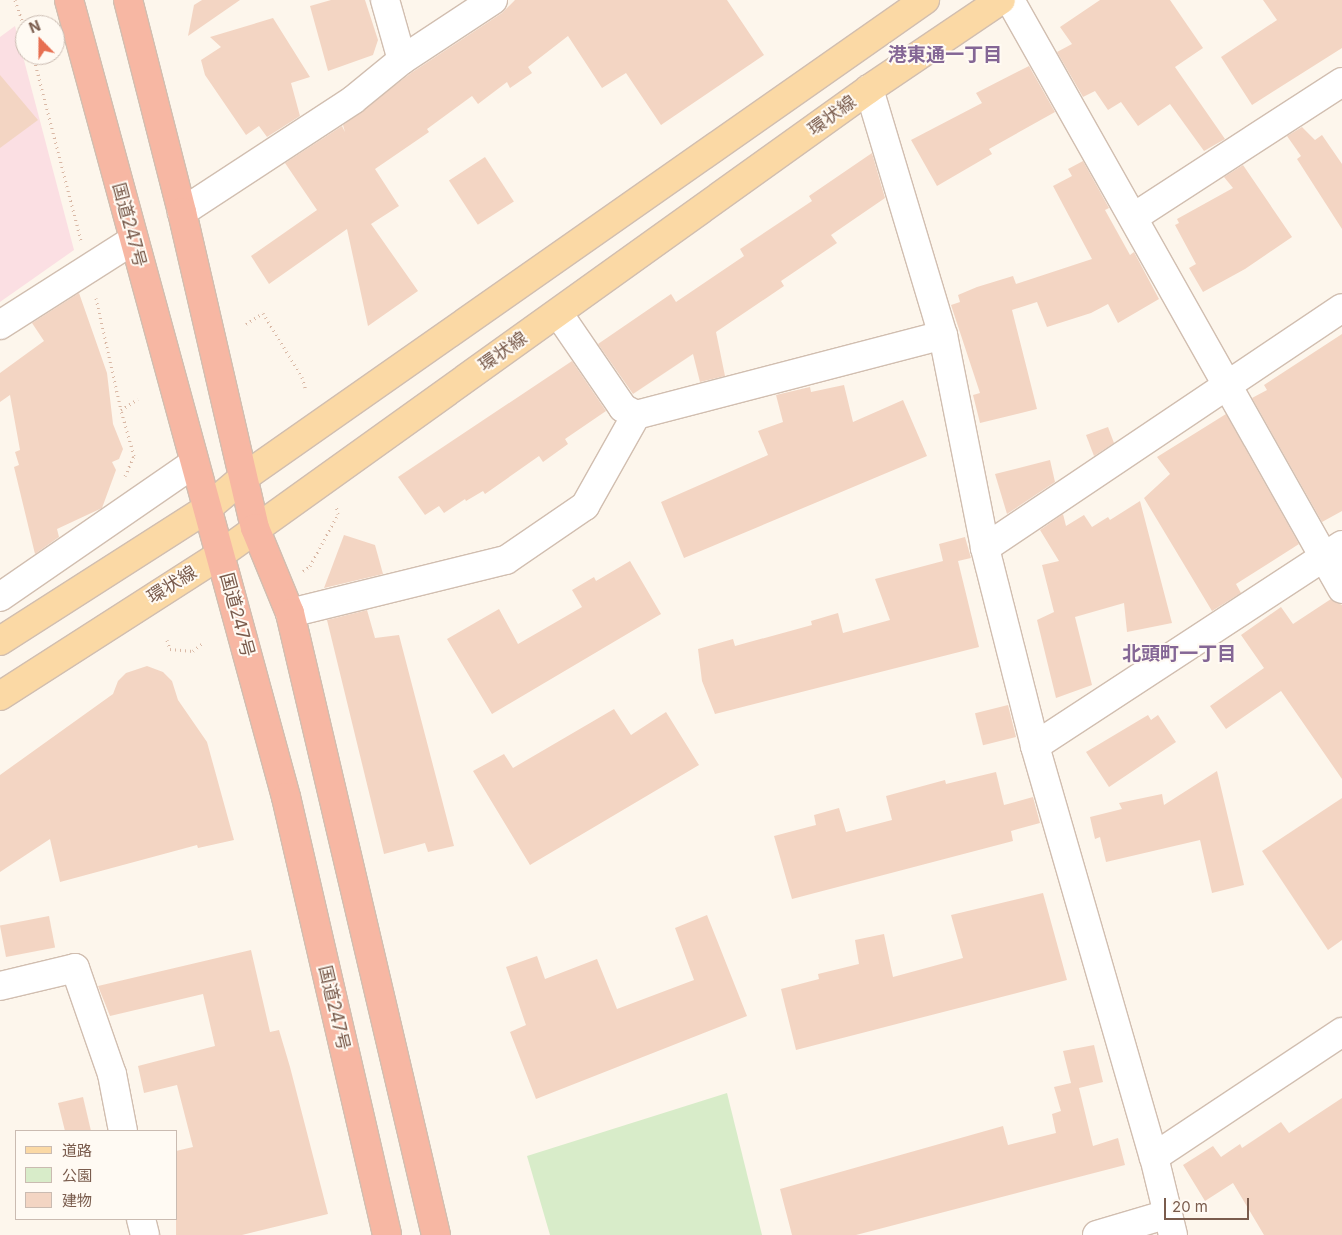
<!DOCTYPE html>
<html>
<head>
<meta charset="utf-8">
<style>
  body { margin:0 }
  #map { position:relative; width:1342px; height:1235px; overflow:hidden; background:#fdf6ec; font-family:Inter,"Noto Sans JP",sans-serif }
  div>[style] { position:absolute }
  .medical>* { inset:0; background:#fbdfe3 }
  .green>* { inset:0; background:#d8ecc9 }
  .building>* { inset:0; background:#f3d5c3; transform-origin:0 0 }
  .path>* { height:3px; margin-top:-1.5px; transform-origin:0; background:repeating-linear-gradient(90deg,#d9b8a5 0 1px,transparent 0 5px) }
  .roads { filter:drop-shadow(1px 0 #d1beb0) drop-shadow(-1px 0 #d1beb0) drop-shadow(0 1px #d1beb0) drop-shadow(0 -1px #d1beb0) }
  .street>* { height:28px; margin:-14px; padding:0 14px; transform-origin:14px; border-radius:14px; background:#fff }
  .secondary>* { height:28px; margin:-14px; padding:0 14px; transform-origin:14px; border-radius:14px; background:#fff }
  .primary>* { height:28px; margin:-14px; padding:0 14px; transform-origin:14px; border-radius:14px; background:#fbd9a5 }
  .highway>* { height:28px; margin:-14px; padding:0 14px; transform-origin:14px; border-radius:14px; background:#f7b7a3 }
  span { translate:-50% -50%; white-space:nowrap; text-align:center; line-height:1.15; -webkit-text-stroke:4px #fffaf3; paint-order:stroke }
  .street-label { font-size:18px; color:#7a5c4d }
  .neighbourhood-label { font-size:19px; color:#846695; font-weight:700 }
  .legend { position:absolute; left:15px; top:1130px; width:162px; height:90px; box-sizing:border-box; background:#fffaf3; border:1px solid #cabbb1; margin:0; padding:6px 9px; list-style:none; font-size:15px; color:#7a5c4d }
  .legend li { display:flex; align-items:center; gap:10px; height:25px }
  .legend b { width:25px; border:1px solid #cabbb1 }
  .north { position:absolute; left:15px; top:15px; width:50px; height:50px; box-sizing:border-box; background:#fffaf3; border:1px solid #cabbb1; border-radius:50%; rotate:338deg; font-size:14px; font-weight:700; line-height:20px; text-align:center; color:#7a5c4d }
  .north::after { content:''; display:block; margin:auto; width:18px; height:22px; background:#e76f51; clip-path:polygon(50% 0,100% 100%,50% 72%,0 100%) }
  .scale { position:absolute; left:1164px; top:1198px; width:85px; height:22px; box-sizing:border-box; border:2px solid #7a5c4d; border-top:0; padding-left:6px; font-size:15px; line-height:18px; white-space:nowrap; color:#7a5c4d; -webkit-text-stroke:4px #fffaf3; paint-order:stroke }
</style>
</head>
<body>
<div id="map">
  <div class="medical">
    <i style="clip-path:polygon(15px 26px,74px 250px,0 302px,0 37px)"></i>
  </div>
  <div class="green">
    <i style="clip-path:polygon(727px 1093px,762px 1235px,550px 1235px,527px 1156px)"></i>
  </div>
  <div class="building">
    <i style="clip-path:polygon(202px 0,240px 0,188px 36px,194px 5px)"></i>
    <i style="clip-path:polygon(331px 0,365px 0,378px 40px,373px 55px,328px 71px,310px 6px)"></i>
    <i style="clip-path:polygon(515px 0,727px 0,764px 55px,661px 125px,626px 73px,602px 88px,568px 36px,528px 67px,532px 73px,510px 88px,507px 82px,478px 104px,472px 96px,427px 129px,429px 132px,375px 169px,399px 206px,371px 224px,418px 291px,368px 326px,347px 229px,269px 284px,251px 256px,317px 210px,285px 163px,342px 126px,345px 132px,343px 125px,411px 73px,502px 13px)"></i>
    <i style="clip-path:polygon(1100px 0,1170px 0,1203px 48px,1175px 67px,1225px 139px,1204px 151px,1170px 104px,1138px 126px,1121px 102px,1108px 110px,1095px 91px,1083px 97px,1057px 52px,1072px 44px,1060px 27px)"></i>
    <i style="clip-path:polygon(1263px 0,1342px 0,1342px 48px,1252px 105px,1221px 57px,1277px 20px)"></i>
    <i style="clip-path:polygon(273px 18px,310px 77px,291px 83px,300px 116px,267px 137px,259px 126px,246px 135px,205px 75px,201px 60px,221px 47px,210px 37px)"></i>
    <i style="clip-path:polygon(1029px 66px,1055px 112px,989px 149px,992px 154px,937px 186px,911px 140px,982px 103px,976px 93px)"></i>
    <i style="clip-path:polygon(0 75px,38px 120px,0 148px)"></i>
    <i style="clip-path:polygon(1302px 127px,1315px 140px,1322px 135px,1342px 164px,1342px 229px,1297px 159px,1301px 156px,1287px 136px)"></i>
    <i style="clip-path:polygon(872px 153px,885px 198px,831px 235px,837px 243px,781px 281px,784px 286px,716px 332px,725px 376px,700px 382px,693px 354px,633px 394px,598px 344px,671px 294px,676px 302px,744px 256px,740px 249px,812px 201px,809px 196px)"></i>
    <i style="left:485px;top:157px;width:53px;height:43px;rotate:57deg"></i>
    <i style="clip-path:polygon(1083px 161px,1109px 208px,1105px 210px,1130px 255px,1134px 252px,1159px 299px,1118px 323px,1108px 304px,1091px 313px,1047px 327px,1037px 302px,1012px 310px,1037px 409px,980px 423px,973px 395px,980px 393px,951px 305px,960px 302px,958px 295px,977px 287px,1013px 276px,1016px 284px,1092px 259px,1053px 186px,1072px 176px,1068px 169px)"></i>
    <i style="clip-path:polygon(1243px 165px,1292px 237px,1245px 269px,1203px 292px,1189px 268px,1196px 264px,1175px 225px,1179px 223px,1177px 219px,1233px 188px,1224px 177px)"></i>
    <i style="clip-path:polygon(79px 293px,107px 373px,113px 424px,123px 449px,119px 459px,112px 462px,116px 470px,102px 508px,57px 529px,59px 537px,35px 554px,14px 467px,19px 465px,15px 452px,20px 450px,10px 395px,0 402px,0 373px,44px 341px,32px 323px)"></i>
    <i style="clip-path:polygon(1342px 334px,1342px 511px,1322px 522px,1252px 398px,1267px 390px,1264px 385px)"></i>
    <i style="clip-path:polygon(572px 361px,606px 411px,565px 439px,568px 444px,543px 462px,539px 456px,485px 494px,483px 491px,466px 501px,465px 499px,444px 513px,439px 506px,425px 515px,398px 477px)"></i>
    <i style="clip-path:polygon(844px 385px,853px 422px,903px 400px,927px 456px,684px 558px,661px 502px,768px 455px,758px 431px,783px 422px,776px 395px,810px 387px,811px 392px)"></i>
    <i style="clip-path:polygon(1226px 414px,1299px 544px,1236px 584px,1241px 593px,1212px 611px,1144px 498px,1170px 474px,1157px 457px)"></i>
    <i style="clip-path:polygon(1108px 427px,1114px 443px,1094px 456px,1086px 435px)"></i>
    <i style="clip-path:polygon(1050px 460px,1055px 482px,1007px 514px,995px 474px)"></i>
    <i style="clip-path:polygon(1140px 501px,1172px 623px,1127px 632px,1124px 603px,1075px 617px,1092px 685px,1056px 698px,1037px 620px,1054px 612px,1042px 565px,1059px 561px,1040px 530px,1063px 514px,1066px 526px,1084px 515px,1092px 527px,1108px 517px,1110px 520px)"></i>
    <i style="clip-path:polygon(344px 535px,375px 545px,383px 574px,324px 588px)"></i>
    <i style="clip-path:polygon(965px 537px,971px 558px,958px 561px,979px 647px,715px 714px,702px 681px,698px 649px,733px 639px,735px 646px,812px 625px,811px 621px,838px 613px,843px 633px,890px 620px,875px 579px,943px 561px,939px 544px)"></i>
    <i style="clip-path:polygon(630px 561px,661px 614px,492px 714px,447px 639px,499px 609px,518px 644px,582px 607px,572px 590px,594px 577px,596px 581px)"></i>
    <i style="clip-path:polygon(1331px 599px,1342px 605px,1342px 779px,1281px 691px,1226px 729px,1210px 706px,1264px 668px,1241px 635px,1281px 607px,1293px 624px)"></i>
    <i style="clip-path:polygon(367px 610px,375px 638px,399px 635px,454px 846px,428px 852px,425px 843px,384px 854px,327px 620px)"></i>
    <i style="clip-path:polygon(147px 666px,163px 672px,172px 681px,178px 700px,207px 742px,234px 840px,198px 848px,197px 845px,60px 882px,50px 839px,0 872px,0 775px,113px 694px,118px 681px,126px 673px)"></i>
    <i style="left:1008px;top:705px;width:33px;height:34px;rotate:76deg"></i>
    <i style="clip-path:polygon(614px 709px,631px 735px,666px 712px,699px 765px,530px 865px,473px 771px,504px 754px,513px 768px)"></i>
    <i style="clip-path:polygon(1148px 715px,1151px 720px,1158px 715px,1176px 742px,1109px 787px,1086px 752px)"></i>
    <i style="clip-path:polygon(1217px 771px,1244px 885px,1212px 893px,1200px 840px,1106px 862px,1100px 837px,1095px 839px,1090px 817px,1122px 809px,1119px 803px,1162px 794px,1164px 805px)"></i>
    <i style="clip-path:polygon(996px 772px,1004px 805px,1033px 797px,1040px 823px,1011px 831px,1013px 841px,792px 899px,774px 836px,816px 825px,814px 815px,839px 808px,846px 832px,892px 820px,886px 796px,945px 780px,946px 784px)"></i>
    <i style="clip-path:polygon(1342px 798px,1342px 940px,1328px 950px,1262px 851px)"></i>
    <i style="clip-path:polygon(1043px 893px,1067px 980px,796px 1050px,781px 989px,819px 979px,818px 974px,859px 964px,855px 940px,884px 934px,893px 977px,963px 958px,951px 915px)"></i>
    <i style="clip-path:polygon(707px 915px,747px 1016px,536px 1099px,510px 1032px,526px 1025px,506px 967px,537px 956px,545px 979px,597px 959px,617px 1009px,694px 980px,675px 928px)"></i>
    <i style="left:49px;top:916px;width:32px;height:50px;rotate:79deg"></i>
    <i style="clip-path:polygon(251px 950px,270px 1032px,279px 1030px,290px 1067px,328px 1214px,242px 1235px,176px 1235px,176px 1151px,193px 1147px,177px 1085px,144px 1093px,138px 1066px,215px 1046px,203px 994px,110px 1016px,98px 986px)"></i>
    <i style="clip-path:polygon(1094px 1045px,1103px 1082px,1079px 1088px,1093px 1146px,1118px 1138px,1125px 1165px,856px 1235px,792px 1235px,780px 1189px,1003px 1126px,1008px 1145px,1056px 1133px,1052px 1114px,1061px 1111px,1054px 1087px,1071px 1083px,1063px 1051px)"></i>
    <i style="clip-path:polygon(83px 1097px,91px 1131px,65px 1131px,58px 1103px)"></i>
    <i style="clip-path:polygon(1342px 1098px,1342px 1235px,1264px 1235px,1233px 1183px,1205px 1201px,1183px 1165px,1213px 1146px,1221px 1157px,1240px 1144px,1242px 1148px,1281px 1122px,1289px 1133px)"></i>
  </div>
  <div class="path">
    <i style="left:15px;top:0;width:31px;rotate:71deg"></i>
    <i style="left:33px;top:55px;width:191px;rotate:75.5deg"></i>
    <i style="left:96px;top:298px;width:115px;rotate:77.4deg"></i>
    <i style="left:246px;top:324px;width:20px;rotate:-33deg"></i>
    <i style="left:263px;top:313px;width:75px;rotate:58.6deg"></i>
    <i style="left:302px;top:377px;width:14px;rotate:73deg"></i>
    <i style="left:125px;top:476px;width:22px;rotate:-66deg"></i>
    <i style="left:134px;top:456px;width:48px;rotate:-105.8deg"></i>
    <i style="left:121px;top:410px;width:20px;rotate:-33deg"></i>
    <i style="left:303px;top:571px;width:9px;rotate:-36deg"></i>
    <i style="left:310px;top:566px;width:59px;rotate:-61.7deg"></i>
    <i style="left:338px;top:514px;width:9px;rotate:-103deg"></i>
    <i style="left:167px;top:640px;width:9px;rotate:72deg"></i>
    <i style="left:170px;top:649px;width:23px;rotate:5deg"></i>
    <i style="left:193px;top:651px;width:13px;rotate:-39deg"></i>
  </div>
  <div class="roads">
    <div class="street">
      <i style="left:385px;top:0;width:62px;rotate:74.2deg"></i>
      <i style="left:1010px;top:0;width:676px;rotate:60.59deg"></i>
      <i style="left:869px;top:89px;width:257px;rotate:73.3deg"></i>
      <i style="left:943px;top:335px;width:217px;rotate:78.8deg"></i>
      <i style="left:985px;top:548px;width:204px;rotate:75.8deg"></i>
      <i style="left:1035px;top:746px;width:428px;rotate:73.9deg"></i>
      <i style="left:1154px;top:1157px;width:80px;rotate:76.3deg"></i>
      <i style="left:182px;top:212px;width:204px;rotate:-33.2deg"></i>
      <i style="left:353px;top:100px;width:63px;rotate:-39.2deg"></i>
      <i style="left:402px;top:60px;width:109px;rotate:-33.4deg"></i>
      <i style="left:1134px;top:217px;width:248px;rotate:-33deg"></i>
      <i style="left:558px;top:313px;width:115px;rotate:55.6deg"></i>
      <i style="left:623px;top:408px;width:15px;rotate:28deg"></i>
      <i style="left:0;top:325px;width:156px;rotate:-32.5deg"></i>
      <i style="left:985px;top:548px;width:430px;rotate:-33.9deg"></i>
      <i style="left:0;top:597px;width:234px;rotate:-34.6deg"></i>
      <i style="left:290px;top:613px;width:222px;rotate:-13.8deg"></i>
      <i style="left:506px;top:560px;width:96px;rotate:-34.4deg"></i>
      <i style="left:585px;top:506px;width:104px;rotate:-60.7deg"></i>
      <i style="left:636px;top:415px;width:317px;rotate:-14.6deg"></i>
      <i style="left:1035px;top:746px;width:367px;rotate:-33.2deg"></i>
      <i style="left:0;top:986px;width:77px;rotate:-13.5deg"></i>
      <i style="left:75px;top:968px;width:112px;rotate:70.8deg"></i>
      <i style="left:112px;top:1074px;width:58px;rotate:79.1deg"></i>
      <i style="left:1154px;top:1157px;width:226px;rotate:-33.6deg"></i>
      <i style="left:141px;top:1219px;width:16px;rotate:76deg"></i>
    </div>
    <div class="secondary">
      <i style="left:1097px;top:1235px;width:74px;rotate:-16.5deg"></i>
    </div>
    <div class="primary">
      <i style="left:0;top:641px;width:243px;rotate:-32.6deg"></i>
      <i style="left:205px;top:510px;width:50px;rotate:-40.1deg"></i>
      <i style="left:243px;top:478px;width:833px;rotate:-35.03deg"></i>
      <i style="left:0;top:696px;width:263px;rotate:-32.7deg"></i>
      <i style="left:221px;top:554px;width:798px;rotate:-35.66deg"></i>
      <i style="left:869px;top:89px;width:159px;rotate:-34deg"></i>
    </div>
    <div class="highway">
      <i style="left:69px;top:0;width:826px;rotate:74.77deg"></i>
      <i style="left:286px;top:797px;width:449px;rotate:77deg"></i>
      <i style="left:128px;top:0;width:219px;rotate:75.7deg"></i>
      <i style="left:182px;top:212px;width:324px;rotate:77deg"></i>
      <i style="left:255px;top:528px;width:92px;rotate:67.6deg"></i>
      <i style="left:290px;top:613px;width:639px;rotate:76.79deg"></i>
    </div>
  </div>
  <div class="street-label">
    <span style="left:832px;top:116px;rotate:-36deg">環状線</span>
    <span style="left:129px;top:225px;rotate:75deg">国道247号</span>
    <span style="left:503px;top:352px;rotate:-35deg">環状線</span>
    <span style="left:172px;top:585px;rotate:-32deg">環状線</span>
    <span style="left:237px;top:615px;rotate:75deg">国道247号</span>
    <span style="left:334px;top:1008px;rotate:77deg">国道247号</span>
  </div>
  <div class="neighbourhood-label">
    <span style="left:945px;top:55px">港東通一丁目</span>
    <span style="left:1179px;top:654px">北頭町一丁目</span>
  </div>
  <ul class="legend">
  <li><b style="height:6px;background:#fbd9a5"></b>道路</li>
  <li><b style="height:14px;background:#d8ecc9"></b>公園</li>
  <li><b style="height:14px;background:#f3d5c3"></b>建物</li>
  </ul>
  <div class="north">N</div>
  <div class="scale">20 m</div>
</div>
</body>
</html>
